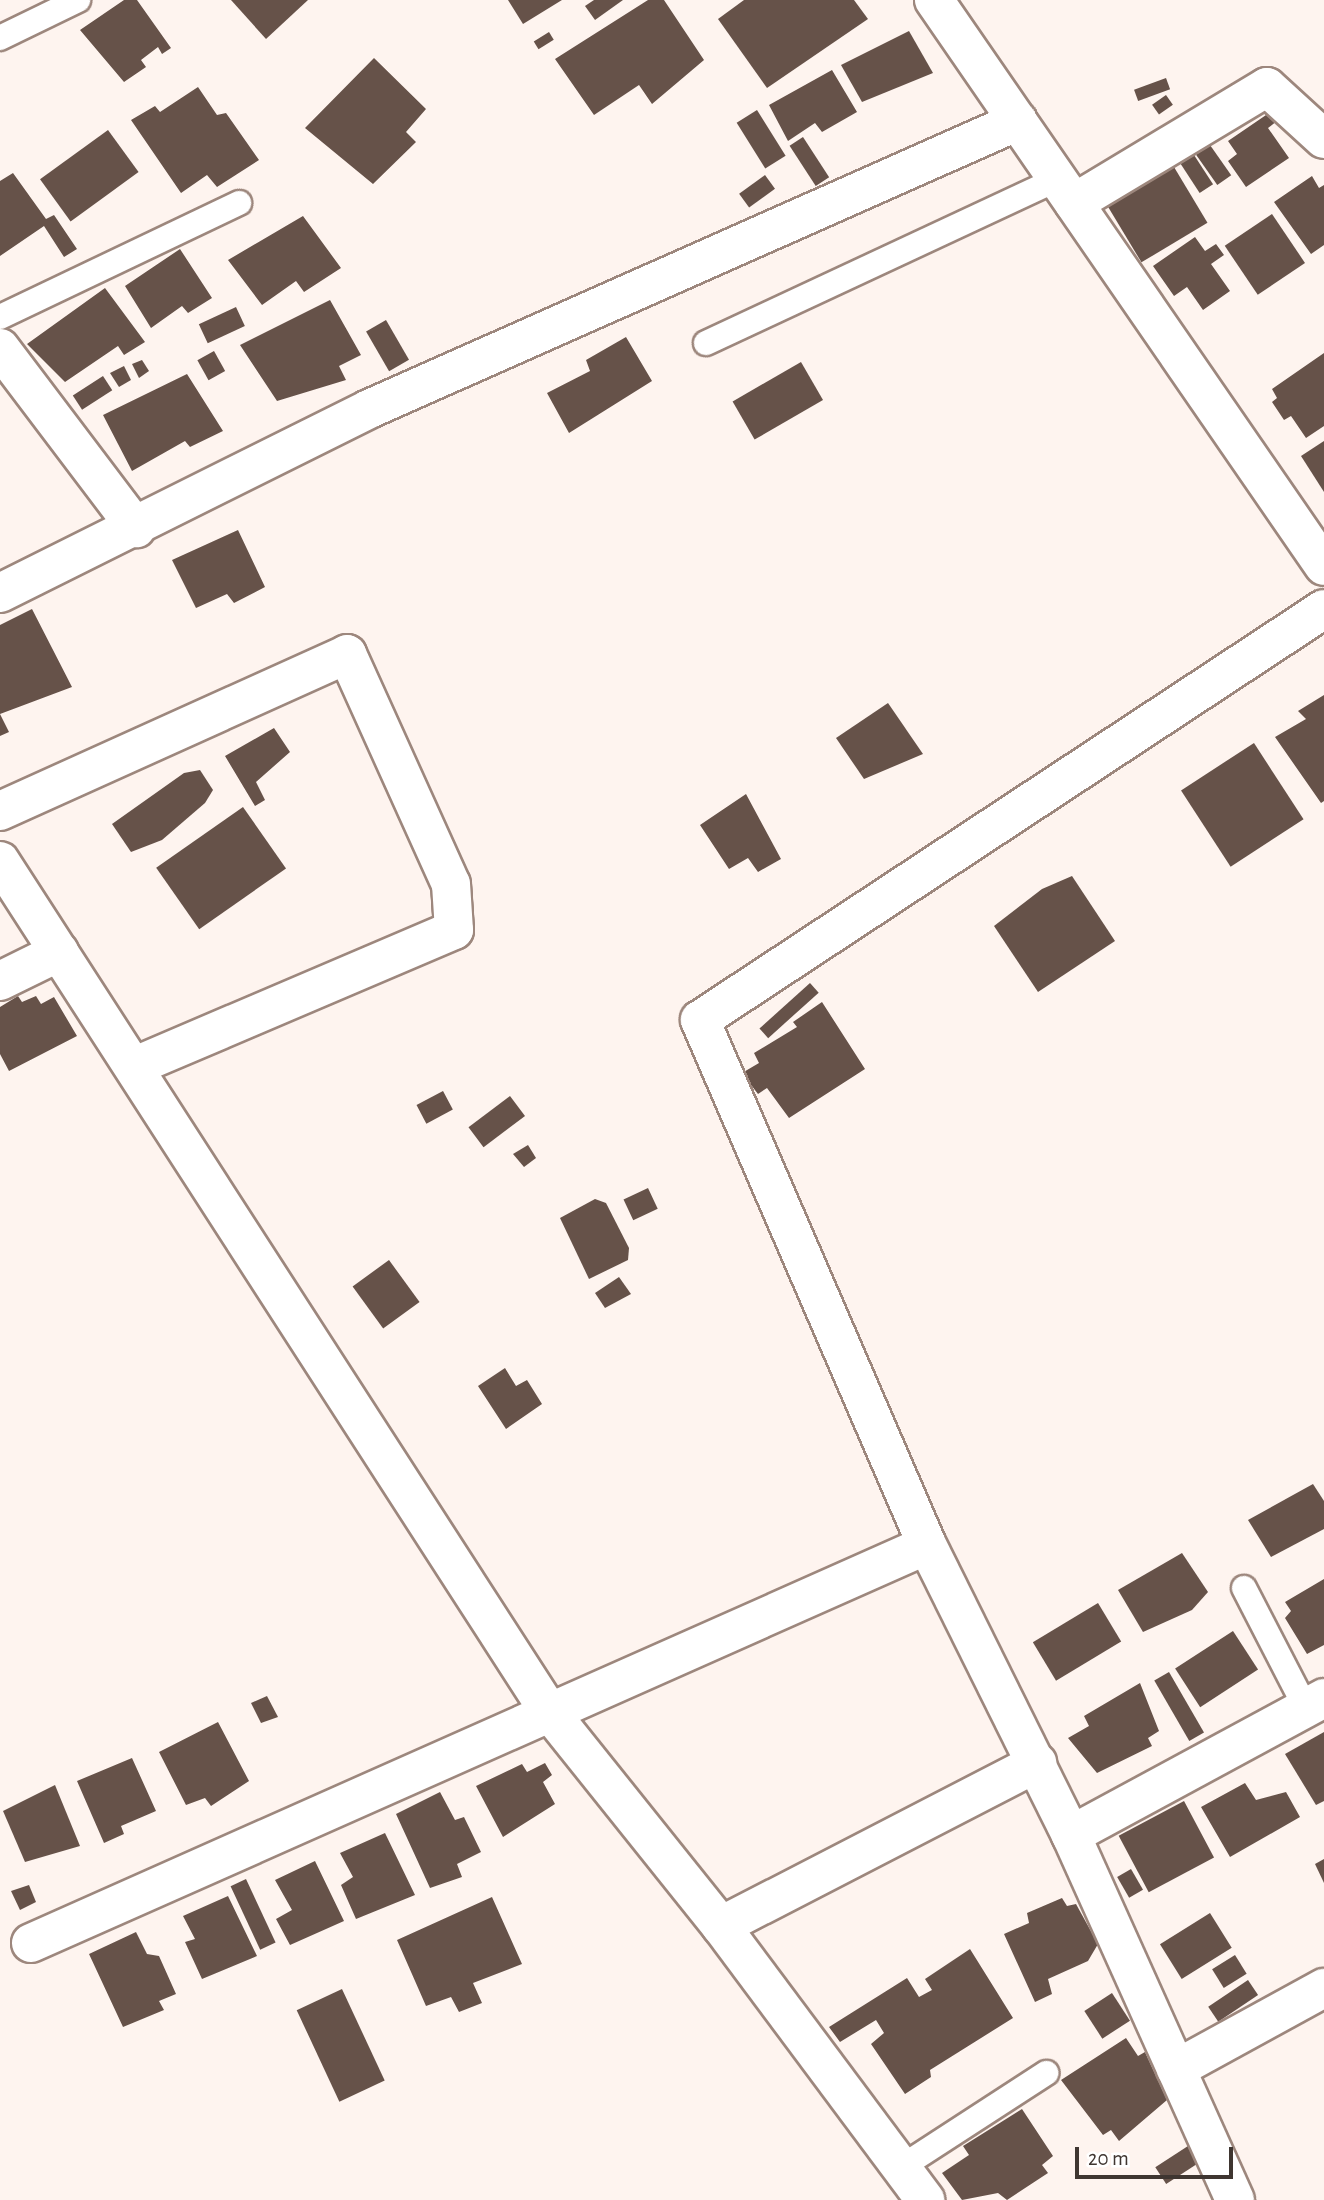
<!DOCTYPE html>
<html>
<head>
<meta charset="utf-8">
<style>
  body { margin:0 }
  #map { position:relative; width:1324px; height:2200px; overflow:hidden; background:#fef4ef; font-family:"Alegreya Sans",sans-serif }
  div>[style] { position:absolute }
  .building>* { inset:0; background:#665249; transform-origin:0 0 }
  .roads { filter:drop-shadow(2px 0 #9d877d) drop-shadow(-2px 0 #9d877d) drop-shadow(0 2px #9d877d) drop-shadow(0 -2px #9d877d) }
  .lane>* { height:24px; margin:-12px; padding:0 12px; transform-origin:12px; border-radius:12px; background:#fff }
  .street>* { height:38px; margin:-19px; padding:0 19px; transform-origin:19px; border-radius:19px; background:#fff }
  span { translate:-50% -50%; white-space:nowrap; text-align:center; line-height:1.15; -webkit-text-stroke:7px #fff; paint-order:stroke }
  .scale { position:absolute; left:1075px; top:2147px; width:158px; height:32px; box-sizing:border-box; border:4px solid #3f3631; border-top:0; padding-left:9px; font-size:21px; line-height:24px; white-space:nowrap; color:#3f3631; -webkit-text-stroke:5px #fff; paint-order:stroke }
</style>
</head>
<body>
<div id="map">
  <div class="building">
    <i style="clip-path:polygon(124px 0,137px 0,171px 48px,162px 54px,158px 47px,141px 60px,146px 67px,124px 82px,80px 30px)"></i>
    <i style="clip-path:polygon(231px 0,308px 0,266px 39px)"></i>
    <i style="clip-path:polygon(508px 0,562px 0,523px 24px)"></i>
    <i style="clip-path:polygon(594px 0,623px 0,595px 20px,585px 6px)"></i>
    <i style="clip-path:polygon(648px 0,664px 0,704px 60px,652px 104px,639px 85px,594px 115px,555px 59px)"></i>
    <i style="clip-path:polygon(744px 0,854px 0,868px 19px,767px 88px,718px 19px)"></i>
    <i style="clip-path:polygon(909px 31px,933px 73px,862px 102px,841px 65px)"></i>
    <i style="left:549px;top:32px;width:9px;height:18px;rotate:58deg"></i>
    <i style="clip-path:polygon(374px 58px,426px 109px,406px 132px,416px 142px,373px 184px,305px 128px)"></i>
    <i style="clip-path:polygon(832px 70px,857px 112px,822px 132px,815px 123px,788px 141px,769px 105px)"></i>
    <i style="left:1166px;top:78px;width:12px;height:34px;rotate:70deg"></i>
    <i style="clip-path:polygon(198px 87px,217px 115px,226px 113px,259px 160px,217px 187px,207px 175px,181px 193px,131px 120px,155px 106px,160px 112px)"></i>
    <i style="left:1166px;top:95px;width:12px;height:17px;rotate:55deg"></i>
    <i style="left:757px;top:110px;width:54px;height:24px;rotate:58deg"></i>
    <i style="clip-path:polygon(1269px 113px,1277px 121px,1268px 128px,1289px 158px,1246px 187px,1228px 161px,1237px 154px,1228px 141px)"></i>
    <i style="left:108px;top:130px;width:52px;height:84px;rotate:54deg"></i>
    <i style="left:803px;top:137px;width:48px;height:16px;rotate:57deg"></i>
    <i style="left:1210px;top:145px;width:37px;height:17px;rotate:55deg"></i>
    <i style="left:1194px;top:155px;width:35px;height:16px;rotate:57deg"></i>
    <i style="left:1174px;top:167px;width:65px;height:77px;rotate:59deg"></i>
    <i style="clip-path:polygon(13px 173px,46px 219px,54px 215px,77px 249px,64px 257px,44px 226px,0 256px,0 181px)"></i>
    <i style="left:765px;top:175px;width:17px;height:32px;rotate:54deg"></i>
    <i style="clip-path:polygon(1312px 176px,1319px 188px,1324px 185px,1324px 245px,1311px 254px,1274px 202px)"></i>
    <i style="left:1272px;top:214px;width:59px;height:57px;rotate:56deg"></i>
    <i style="clip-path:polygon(303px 216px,341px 268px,304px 292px,296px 281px,262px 305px,228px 260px)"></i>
    <i style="clip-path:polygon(1195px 237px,1205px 251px,1216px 244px,1224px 255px,1211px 264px,1230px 291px,1203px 310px,1187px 287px,1174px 296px,1153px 266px)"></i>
    <i style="clip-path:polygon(180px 249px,212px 298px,188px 313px,182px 306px,151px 328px,125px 286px)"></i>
    <i style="clip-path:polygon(105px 288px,145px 342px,124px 355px,118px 346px,65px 382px,27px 344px)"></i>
    <i style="clip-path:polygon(330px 300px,361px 355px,339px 366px,346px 380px,277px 401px,240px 345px)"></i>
    <i style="left:236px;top:307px;width:21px;height:41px;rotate:65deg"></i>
    <i style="left:386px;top:320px;width:46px;height:23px;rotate:60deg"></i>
    <i style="clip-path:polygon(626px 337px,652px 381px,569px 433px,547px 393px,590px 371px,586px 360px)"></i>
    <i style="left:214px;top:351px;width:23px;height:19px;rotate:61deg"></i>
    <i style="clip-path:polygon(1324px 353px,1324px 426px,1306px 438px,1291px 416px,1284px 420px,1272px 402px,1277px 398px,1272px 389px)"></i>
    <i style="clip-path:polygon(142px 360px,149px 371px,139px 378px,132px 364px)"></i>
    <i style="left:801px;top:362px;width:44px;height:79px;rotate:60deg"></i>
    <i style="clip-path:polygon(124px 366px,131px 380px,119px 387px,110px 373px)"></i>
    <i style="clip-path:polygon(187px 374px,223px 431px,190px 447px,185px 441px,132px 471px,103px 415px)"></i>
    <i style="left:103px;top:376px;width:17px;height:36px;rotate:57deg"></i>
    <i style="clip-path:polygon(1324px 441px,1324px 492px,1301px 456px)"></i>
    <i style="clip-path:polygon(238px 530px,265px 587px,234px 603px,227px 594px,196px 608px,172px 560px)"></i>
    <i style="clip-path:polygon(32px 609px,72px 687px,0 714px,9px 732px,0 736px,0 625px)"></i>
    <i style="clip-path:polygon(1324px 695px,1324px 801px,1321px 803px,1275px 737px,1306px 719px,1298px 711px)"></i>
    <i style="clip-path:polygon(888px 703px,923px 754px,864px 779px,836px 738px)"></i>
    <i style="clip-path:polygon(274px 728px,290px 752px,256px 782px,265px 800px,255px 806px,225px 756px)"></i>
    <i style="left:1254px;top:743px;width:91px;height:87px;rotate:57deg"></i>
    <i style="clip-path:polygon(200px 770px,213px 790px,205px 803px,162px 840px,131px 852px,112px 824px,184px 773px)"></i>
    <i style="clip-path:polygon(746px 794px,781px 859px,758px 872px,748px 858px,729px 869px,700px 825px)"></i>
    <i style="left:243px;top:807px;width:75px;height:106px;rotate:55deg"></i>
    <i style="clip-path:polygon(1072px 876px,1115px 941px,1038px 992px,994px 926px,1042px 889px)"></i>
    <i style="left:810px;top:983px;width:13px;height:68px;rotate:48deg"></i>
    <i style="clip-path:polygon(18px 996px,22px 1002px,36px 996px,41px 1004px,54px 997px,77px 1036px,9px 1071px,0 1054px,0 1007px)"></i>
    <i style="clip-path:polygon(822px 1002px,865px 1069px,789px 1118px,767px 1088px,758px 1094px,742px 1073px,759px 1063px,754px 1053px,797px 1027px,793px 1022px)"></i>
    <i style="left:443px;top:1091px;width:21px;height:30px;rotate:62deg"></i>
    <i style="left:510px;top:1096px;width:25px;height:52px;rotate:53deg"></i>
    <i style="clip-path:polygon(528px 1145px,536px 1158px,524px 1167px,513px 1154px)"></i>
    <i style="left:648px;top:1188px;width:23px;height:27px;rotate:65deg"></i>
    <i style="clip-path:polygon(595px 1199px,606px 1203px,629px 1248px,628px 1260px,589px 1279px,560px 1218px)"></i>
    <i style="left:389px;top:1260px;width:52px;height:45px;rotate:54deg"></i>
    <i style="clip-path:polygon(619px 1277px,631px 1294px,605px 1308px,595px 1293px)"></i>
    <i style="clip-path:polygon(505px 1368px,516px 1386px,527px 1380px,542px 1404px,506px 1429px,478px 1386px)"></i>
    <i style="clip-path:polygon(1313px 1484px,1324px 1501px,1324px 1529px,1271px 1557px,1248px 1520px)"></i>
    <i style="clip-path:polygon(1182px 1553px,1208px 1592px,1192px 1610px,1143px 1632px,1118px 1590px)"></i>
    <i style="clip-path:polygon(1324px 1579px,1324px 1645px,1307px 1654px,1285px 1618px,1291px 1611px,1285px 1602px)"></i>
    <i style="left:1098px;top:1603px;width:45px;height:76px;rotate:59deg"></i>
    <i style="left:1233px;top:1631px;width:46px;height:69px;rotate:57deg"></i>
    <i style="left:1169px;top:1672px;width:70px;height:17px;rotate:60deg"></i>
    <i style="clip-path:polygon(1140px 1683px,1159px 1731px,1148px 1738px,1152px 1746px,1097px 1773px,1068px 1738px,1089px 1726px,1084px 1716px)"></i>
    <i style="clip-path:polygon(267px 1696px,278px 1717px,261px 1723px,251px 1703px)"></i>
    <i style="clip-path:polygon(218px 1722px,249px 1781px,211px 1806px,205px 1798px,186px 1805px,159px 1752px)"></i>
    <i style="clip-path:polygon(1324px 1732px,1324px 1801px,1316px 1805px,1285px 1754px)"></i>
    <i style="clip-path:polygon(132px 1758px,156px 1811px,121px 1826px,124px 1834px,104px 1843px,77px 1781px)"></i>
    <i style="clip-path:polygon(545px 1763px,552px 1775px,543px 1782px,555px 1804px,503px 1837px,476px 1786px,522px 1764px,527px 1772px)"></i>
    <i style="clip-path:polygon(1245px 1783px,1256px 1800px,1286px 1792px,1300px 1817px,1230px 1857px,1201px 1807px)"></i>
    <i style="clip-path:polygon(55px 1785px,80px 1846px,25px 1862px,3px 1811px)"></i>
    <i style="clip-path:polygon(440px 1792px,455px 1820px,464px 1817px,481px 1852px,457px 1864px,462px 1877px,430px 1888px,396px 1814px)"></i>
    <i style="left:1184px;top:1801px;width:64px;height:74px;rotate:62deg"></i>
    <i style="clip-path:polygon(385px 1833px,415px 1895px,356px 1919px,341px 1885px,353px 1877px,340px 1853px)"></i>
    <i style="clip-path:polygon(1324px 1859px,1324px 1883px,1315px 1864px)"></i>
    <i style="clip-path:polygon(315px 1861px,344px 1921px,290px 1945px,276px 1919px,292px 1910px,275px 1880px)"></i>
    <i style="left:1131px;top:1869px;width:24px;height:16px;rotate:60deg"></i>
    <i style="left:246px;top:1879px;width:70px;height:17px;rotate:65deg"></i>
    <i style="clip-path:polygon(29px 1885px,36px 1902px,20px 1910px,11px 1891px)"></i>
    <i style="clip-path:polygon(228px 1896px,257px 1956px,202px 1979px,185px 1942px,195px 1939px,183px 1916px)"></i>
    <i style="clip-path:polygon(492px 1897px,522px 1964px,473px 1983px,482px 2003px,459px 2012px,451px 1997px,426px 2006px,397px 1940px)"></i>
    <i style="clip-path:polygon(1062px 1898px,1067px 1906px,1076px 1904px,1098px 1944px,1088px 1961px,1048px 1979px,1052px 1994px,1035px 2002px,1004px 1934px,1029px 1923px,1027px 1913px)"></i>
    <i style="left:1210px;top:1913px;width:41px;height:59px;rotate:58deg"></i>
    <i style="clip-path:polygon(136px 1932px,147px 1954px,159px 1956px,176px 1994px,159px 2001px,164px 2010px,123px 2027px,89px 1954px)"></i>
    <i style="clip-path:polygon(970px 1949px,1013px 2018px,930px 2070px,931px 2077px,905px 2094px,871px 2044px,884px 2033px,876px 2020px,840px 2042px,829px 2027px,907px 1978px,919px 1997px,932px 1990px,925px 1979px)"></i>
    <i style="left:1235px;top:1955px;width:22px;height:27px;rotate:58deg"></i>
    <i style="left:1248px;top:1980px;width:18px;height:48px;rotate:56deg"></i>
    <i style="left:342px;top:1989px;width:101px;height:50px;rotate:65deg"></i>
    <i style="left:1112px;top:1993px;width:33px;height:33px;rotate:57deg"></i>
    <i style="clip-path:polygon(1126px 2038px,1138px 2056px,1145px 2052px,1167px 2100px,1119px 2141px,1111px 2130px,1103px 2135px,1061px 2080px)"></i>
    <i style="clip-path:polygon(1022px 2109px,1053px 2156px,1042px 2165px,1048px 2173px,1007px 2200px,998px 2193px,962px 2200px,942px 2173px,969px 2155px,963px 2146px)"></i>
    <i style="left:1188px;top:2146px;width:20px;height:39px;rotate:57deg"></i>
  </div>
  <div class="roads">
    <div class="lane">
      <i style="left:0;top:38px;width:87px;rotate:-26deg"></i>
      <i style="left:0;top:317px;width:265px;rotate:-25.5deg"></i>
      <i style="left:706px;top:343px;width:388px;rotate:-25deg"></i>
      <i style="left:1244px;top:1588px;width:135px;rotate:62.7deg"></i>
      <i style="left:903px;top:2166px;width:171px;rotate:-33deg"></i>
    </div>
    <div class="street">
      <i style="left:934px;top:0;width:687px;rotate:55.43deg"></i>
      <i style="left:1074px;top:203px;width:225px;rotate:-31deg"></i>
      <i style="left:1267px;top:87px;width:77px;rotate:42.4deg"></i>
      <i style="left:0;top:348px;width:226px;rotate:52.9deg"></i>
      <i style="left:0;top:593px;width:412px;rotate:-26.5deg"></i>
      <i style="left:369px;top:409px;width:710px;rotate:-23.93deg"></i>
      <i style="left:0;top:811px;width:381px;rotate:-24.3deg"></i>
      <i style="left:347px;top:654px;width:252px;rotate:65.7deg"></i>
      <i style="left:451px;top:884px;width:46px;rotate:86.3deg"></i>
      <i style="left:454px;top:930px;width:347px;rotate:156.9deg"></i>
      <i style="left:0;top:861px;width:1010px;rotate:57.16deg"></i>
      <i style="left:548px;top:1710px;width:277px;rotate:51.3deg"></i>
      <i style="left:721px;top:1926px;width:342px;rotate:53.3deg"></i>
      <i style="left:0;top:981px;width:66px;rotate:-26.2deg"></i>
      <i style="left:1071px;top:1835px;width:288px;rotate:-28.4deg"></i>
      <i style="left:721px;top:1926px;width:356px;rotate:-27.3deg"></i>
      <i style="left:31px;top:1943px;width:980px;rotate:-23.95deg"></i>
      <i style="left:1176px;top:2069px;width:169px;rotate:-28.7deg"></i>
      <i style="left:1235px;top:2200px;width:400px;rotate:-114.2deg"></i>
      <i style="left:1071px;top:1835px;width:324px;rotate:-116.4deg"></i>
      <i style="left:927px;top:1545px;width:572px;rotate:-113.38deg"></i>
      <i style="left:700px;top:1020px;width:747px;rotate:-33.37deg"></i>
    </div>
  </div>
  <div class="scale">20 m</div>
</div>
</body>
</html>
